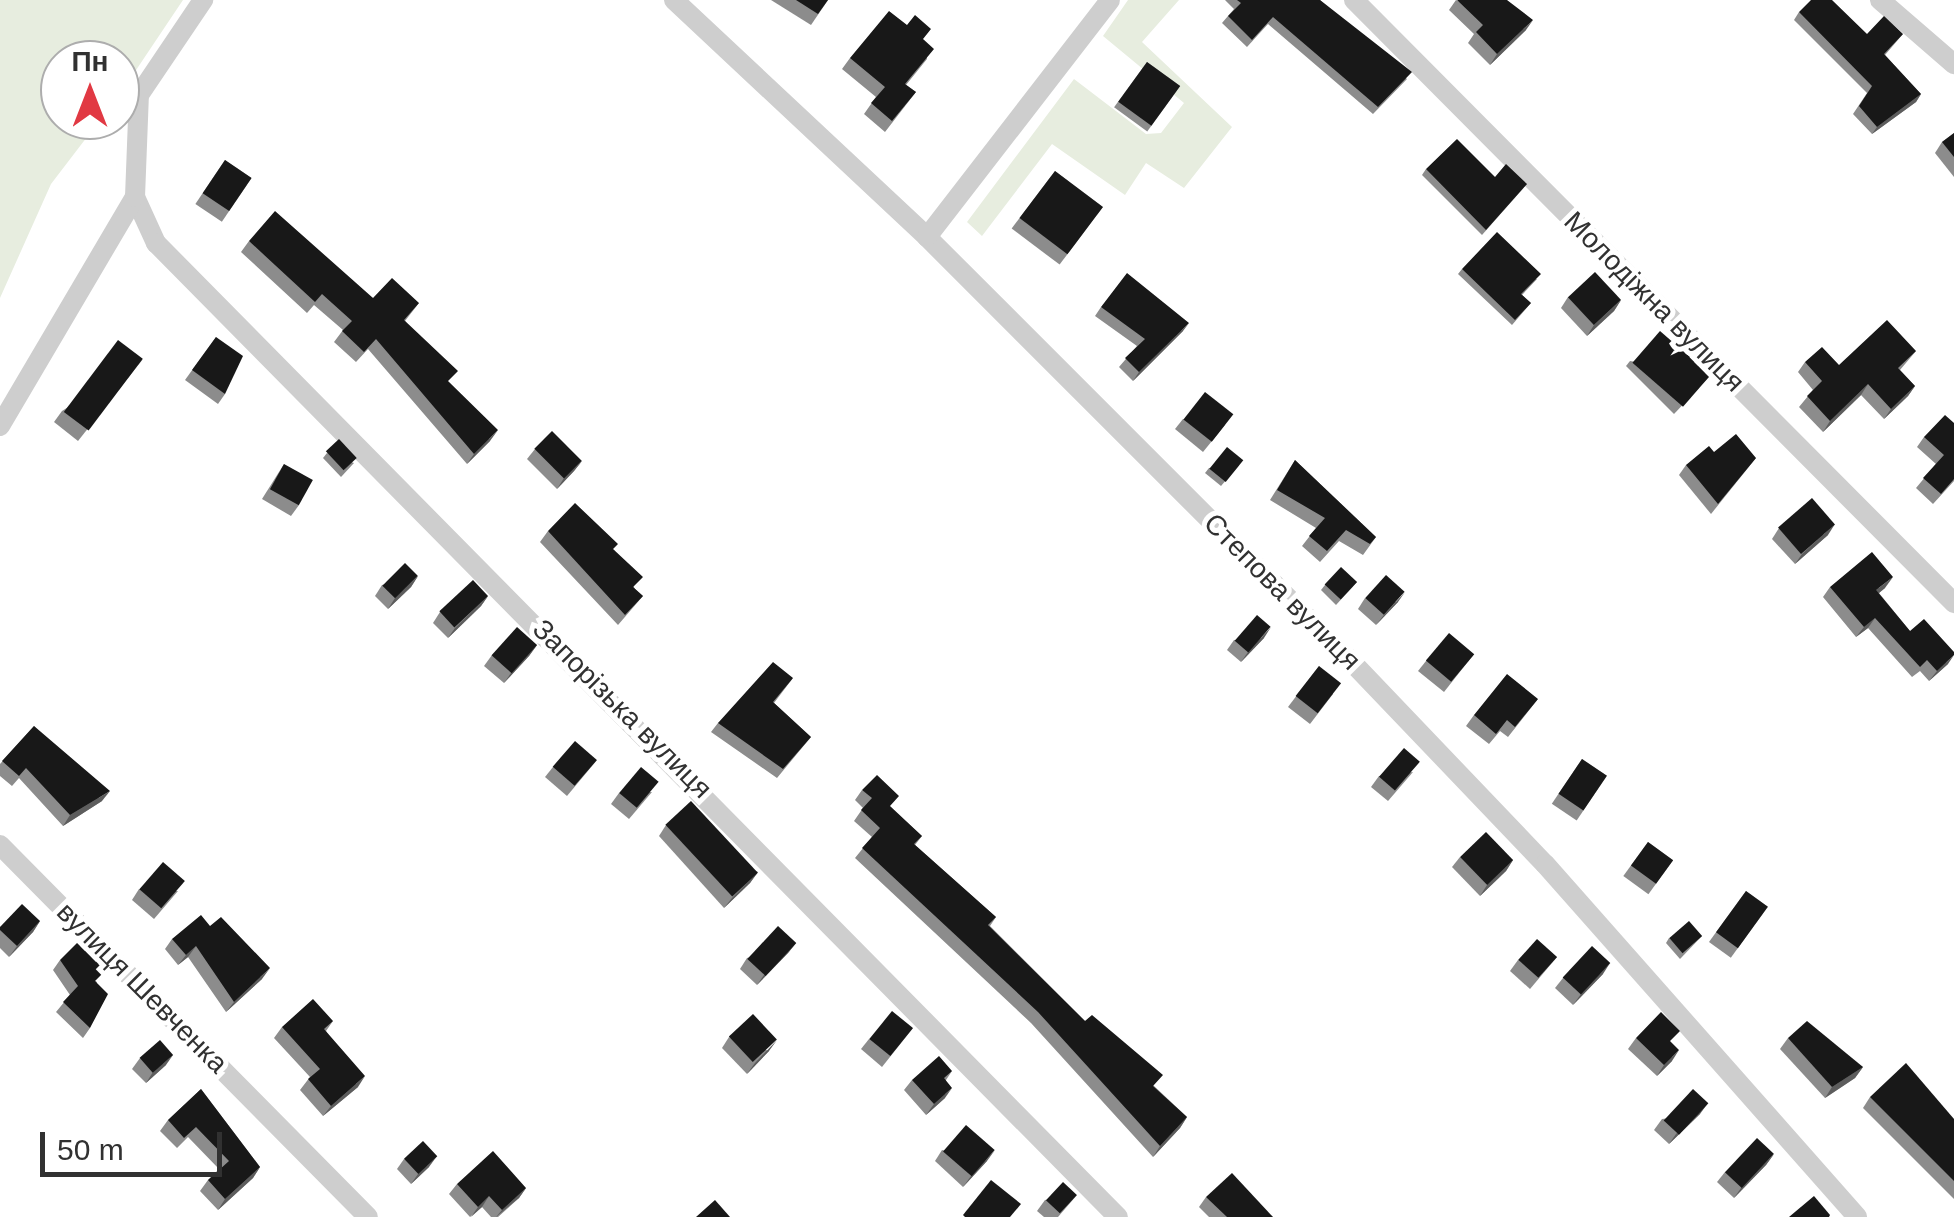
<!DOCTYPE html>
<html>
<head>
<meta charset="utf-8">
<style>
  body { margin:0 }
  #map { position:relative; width:1954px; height:1217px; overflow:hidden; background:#fff; font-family:Arial,sans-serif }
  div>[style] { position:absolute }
  .green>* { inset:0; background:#e7eddf }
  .minor>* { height:20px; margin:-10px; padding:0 10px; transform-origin:10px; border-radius:10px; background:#cecece }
  .wall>* { inset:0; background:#8c8c8c; transform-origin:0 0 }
  .shaded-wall>* { inset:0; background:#5d5d5d }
  .building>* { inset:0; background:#181818; transform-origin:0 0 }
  span { translate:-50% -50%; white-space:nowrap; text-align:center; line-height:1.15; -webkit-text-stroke:10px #fff; paint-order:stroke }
  .street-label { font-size:28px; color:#313131 }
  .north { position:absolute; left:40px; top:40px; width:100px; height:100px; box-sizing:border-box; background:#fff; border:2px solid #adadad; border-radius:50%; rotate:0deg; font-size:28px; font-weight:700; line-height:40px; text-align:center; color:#313131 }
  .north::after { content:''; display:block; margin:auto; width:35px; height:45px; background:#e13943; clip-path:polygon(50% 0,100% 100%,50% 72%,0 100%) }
  .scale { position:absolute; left:40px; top:1132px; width:182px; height:45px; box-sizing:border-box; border:5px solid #313131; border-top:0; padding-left:12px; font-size:30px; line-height:35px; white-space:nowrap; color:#313131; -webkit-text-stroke:8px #fff; paint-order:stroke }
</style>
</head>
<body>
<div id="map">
  <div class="green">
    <i style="clip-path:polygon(0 0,183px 0,120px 94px,120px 60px,60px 60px,60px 120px,100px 120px,51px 184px,0 298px)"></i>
    <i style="clip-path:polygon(1128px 0,1179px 0,1142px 42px,1232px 127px,1184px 188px,1146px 163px,1125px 195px,1052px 144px,982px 236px,967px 222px,1074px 79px,1146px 134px,1161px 133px,1184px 103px,1103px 36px)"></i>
  </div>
  <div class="minor">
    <i style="left:674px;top:0;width:347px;rotate:43.1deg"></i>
    <i style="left:927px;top:237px;width:595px;rotate:45deg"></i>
    <i style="left:1348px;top:658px;width:285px;rotate:46.3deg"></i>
    <i style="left:1545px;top:864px;width:471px;rotate:48.5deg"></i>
    <i style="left:1354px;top:0;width:851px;rotate:45.14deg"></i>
    <i style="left:1880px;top:0;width:98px;rotate:40.9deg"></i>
    <i style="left:135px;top:197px;width:51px;rotate:65.5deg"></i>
    <i style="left:156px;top:243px;width:1369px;rotate:45.36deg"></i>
    <i style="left:927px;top:237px;width:299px;rotate:-52.3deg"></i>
    <i style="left:0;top:426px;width:266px;rotate:-59.5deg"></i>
    <i style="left:135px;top:197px;width:102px;rotate:-87.8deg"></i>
    <i style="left:139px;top:95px;width:115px;rotate:-56deg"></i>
    <i style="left:0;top:845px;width:523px;rotate:45.31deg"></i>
  </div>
  <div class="wall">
    <i style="clip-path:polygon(771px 0,828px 0,811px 25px)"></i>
    <i style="clip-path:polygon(1225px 0,1320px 0,1407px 79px,1373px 114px,1268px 24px,1247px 47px,1222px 23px,1234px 9px)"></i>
    <i style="clip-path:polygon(1456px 0,1526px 30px,1490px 65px,1468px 43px,1474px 34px,1449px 10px)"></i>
    <i style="clip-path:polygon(1799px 12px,1867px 34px,1903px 34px,1885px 55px,1921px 94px,1916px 102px,1872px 134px,1853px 114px,1867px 93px,1794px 20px)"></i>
    <i style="clip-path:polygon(924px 40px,927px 59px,906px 85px,916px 92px,885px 132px,864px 114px,876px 97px,842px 69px,850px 58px)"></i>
    <i style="left:1147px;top:62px;width:41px;height:56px;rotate:36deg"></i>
    <i style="clip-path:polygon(1954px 133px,1954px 177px,1935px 153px,1942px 142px)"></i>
    <i style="left:225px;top:160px;width:32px;height:53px;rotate:34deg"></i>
    <i style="clip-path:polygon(1426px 169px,1495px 177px,1527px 184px,1482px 235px,1422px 175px)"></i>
    <i style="left:1055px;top:171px;width:60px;height:72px;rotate:37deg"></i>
    <i style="clip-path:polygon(249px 241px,373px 298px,419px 303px,405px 321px,490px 441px,467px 464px,368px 349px,356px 362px,334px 342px,343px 330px,314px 305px,307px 313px,241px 252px)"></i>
    <i style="clip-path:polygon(1462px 269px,1537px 279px,1522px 295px,1531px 303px,1512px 325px,1458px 274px)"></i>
    <i style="clip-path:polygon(1568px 297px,1621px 300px,1614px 311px,1587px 336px,1561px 308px)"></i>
    <i style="clip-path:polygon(1101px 307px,1183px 331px,1133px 381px,1119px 367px,1137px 346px,1095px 316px)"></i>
    <i style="clip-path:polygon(216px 337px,225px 394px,218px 404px,185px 380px)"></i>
    <i style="clip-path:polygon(1916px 351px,1900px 370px,1915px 386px,1908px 396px,1884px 419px,1861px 395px,1823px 432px,1799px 407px,1813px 390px,1798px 372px,1805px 362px,1839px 365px)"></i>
    <i style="clip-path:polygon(143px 359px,78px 441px,54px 422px,62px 411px)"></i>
    <i style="clip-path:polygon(1630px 361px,1711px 375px,1674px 414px,1626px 366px)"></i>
    <i style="clip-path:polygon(1183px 419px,1225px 425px,1203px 452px,1175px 429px)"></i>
    <i style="clip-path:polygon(1954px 423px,1954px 481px,1933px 504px,1916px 488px,1936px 464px,1917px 447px,1924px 437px)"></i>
    <i style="clip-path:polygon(535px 449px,582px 461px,574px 471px,557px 489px,527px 459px)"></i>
    <i style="clip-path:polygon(1714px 452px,1756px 458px,1711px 514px,1679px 475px,1686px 465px)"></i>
    <i style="clip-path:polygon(327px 453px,354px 463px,341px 477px,323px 458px)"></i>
    <i style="clip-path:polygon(1295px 460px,1376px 537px,1363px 555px,1339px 541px,1320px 562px,1302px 546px,1316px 528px,1270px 500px)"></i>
    <i style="clip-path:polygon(284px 464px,299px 505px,291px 516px,262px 499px)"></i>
    <i style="clip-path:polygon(1239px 465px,1221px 486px,1205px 473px,1209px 468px)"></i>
    <i style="clip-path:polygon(1779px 528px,1828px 535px,1795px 564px,1772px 539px)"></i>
    <i style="clip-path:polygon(548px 531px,614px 550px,635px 589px,643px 596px,618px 625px,540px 542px)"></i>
    <i style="clip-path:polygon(418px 576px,411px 587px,388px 609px,375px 596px,382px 585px)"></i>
    <i style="clip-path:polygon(1357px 582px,1336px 605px,1321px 590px,1325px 585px)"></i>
    <i style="clip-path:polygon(1830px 587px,1885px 588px,1879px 593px,1910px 631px,1948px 664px,1929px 681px,1920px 671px,1912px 677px,1868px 628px,1856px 637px,1823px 597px)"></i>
    <i style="clip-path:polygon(488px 596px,481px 606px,448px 638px,433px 623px,440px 612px)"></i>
    <i style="clip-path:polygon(1365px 598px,1398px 602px,1376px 625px,1358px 609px)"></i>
    <i style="clip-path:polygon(1264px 638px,1241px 662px,1227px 650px,1234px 640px)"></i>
    <i style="clip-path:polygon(537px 645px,529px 656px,504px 683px,484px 666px,492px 655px)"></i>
    <i style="clip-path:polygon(1474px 654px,1444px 692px,1418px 671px,1426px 661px)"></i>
    <i style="clip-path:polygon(1319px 666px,1333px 694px,1310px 724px,1288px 707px)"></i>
    <i style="clip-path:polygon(793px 678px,774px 703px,811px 737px,777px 778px,711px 732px,718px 723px)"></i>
    <i style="clip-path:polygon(1538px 699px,1508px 737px,1500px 731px,1489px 744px,1466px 726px,1474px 715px)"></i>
    <i style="clip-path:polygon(34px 726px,102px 801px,63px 826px,19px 778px,12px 786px,0 776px,0 764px)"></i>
    <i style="left:1582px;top:759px;width:30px;height:54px;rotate:34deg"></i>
    <i style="clip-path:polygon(597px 760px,567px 796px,545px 777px,553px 767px)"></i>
    <i style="clip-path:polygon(1413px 772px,1388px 801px,1371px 787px,1379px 776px)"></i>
    <i style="clip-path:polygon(862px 790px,891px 808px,922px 836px,915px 845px,996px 917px,990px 926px,1085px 1021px,1187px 1117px,1180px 1128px,1153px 1157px,1031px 1023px,855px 858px,872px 837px,854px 821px,863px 808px,855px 800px)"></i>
    <i style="clip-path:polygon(652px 792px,629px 819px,611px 804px,619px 793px)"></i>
    <i style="clip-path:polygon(666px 825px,758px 872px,750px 883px,724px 908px,659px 836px)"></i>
    <i style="left:1648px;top:842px;width:31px;height:42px;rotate:36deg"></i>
    <i style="clip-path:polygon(1460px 857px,1513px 860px,1506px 871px,1480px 896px,1452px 867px)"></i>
    <i style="clip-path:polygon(139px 889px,178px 891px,154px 919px,132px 900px)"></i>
    <i style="left:1746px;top:891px;width:27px;height:63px;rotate:36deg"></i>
    <i style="clip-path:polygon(40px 921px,33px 932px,9px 957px,0 948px,0 927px)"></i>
    <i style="clip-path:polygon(210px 926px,262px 979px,226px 1012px,188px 957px,178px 965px,165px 949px,172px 939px)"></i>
    <i style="clip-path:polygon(1702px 936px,1680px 959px,1666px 943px,1669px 938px)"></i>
    <i style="clip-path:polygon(796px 943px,788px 953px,757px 985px,740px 969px,747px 958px)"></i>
    <i style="clip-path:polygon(1557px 957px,1530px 989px,1510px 971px,1518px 960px)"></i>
    <i style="clip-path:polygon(60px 960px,97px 982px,90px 1028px,83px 1038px,56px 1012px,70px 995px,53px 970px)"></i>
    <i style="clip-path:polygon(1603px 974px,1573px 1005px,1555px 988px,1563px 978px)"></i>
    <i style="clip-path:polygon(333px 1021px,326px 1031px,358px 1087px,323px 1116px,300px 1090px,310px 1077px,274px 1038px,282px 1027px)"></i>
    <i style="clip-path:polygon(913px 1028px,882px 1067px,861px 1049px,869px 1039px)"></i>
    <i style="clip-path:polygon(729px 1037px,769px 1051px,747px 1074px,722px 1048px)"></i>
    <i style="clip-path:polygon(1636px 1038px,1671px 1043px,1672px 1061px,1657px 1076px,1628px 1049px)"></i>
    <i style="clip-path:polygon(1788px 1038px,1863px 1067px,1855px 1078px,1825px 1098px,1780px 1049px)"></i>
    <i style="clip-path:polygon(140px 1058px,166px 1065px,146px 1083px,132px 1069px)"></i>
    <i style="clip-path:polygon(952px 1071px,946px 1080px,945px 1098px,926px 1115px,904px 1090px,912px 1080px)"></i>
    <i style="clip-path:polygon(201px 1089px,260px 1167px,253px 1178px,218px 1210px,200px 1191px,208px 1180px,219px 1169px,188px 1137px,177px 1148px,160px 1131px,168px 1120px)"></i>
    <i style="clip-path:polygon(1870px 1097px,1954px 1119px,1954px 1199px,1863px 1108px)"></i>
    <i style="clip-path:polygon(1700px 1114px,1669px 1144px,1654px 1130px,1662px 1119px)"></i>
    <i style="clip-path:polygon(942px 1150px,987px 1161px,963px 1187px,935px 1161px)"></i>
    <i style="clip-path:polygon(1774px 1154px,1766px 1165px,1734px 1198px,1717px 1182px,1725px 1172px)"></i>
    <i style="clip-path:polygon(404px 1159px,429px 1167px,411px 1184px,397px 1169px)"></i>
    <i style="clip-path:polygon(457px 1184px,526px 1188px,519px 1198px,498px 1217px,491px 1217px,482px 1207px,470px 1217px,449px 1194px)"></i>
    <i style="clip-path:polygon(1077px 1195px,1058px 1217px,1044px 1217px,1037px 1211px,1045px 1200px)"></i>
    <i style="clip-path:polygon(1206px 1197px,1273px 1217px,1209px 1217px,1199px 1207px)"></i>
  </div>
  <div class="shaded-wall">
    <i style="clip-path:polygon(1533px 20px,1526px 30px,1490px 65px,1497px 54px)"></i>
    <i style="clip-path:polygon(1921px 94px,1916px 102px,1872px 134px,1877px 127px)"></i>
    <i style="clip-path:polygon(1621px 300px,1614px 311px,1587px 336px,1594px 325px)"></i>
    <i style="clip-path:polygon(1189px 323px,1183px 331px,1133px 381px,1139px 372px)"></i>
    <i style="clip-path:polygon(1868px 384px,1861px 395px,1823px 432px,1830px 421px)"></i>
    <i style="clip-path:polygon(1915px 386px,1908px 396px,1884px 419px,1891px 409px)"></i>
    <i style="clip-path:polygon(498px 430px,490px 441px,467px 464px,474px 454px)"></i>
    <i style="clip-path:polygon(582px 461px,574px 471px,557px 489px,564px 478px)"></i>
    <i style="clip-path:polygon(1835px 524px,1828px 535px,1795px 564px,1802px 554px)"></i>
    <i style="clip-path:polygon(418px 576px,411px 587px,388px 609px,395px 598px)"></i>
    <i style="clip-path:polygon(1893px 577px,1885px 588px,1869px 601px,1876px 590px)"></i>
    <i style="clip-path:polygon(1405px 592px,1398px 602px,1376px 625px,1384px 615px)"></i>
    <i style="clip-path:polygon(488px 596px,481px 606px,448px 638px,455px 628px)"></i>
    <i style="clip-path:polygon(1875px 618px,1868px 628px,1856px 637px,1864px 627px)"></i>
    <i style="clip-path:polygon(1271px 627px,1264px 638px,1241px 662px,1248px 652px)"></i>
    <i style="clip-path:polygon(537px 645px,529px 656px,504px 683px,511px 673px)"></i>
    <i style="clip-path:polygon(1954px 655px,1948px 664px,1929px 681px,1937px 671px)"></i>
    <i style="clip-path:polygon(110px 791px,102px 801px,63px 826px,70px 815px)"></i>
    <i style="clip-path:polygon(1513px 860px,1506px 871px,1480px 896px,1487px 885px)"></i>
    <i style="clip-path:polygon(758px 872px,750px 883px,724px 908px,732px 898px)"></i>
    <i style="clip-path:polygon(40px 921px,33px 932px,9px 957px,17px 946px)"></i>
    <i style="clip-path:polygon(796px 943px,788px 953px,757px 985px,764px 975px)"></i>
    <i style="clip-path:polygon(196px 946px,188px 957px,178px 965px,186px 955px)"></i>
    <i style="clip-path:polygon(1610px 963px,1603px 974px,1573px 1005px,1581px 994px)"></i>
    <i style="clip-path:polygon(270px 968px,262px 979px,226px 1012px,234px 1002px)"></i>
    <i style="clip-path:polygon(777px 1040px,769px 1051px,747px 1074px,755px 1063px)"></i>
    <i style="clip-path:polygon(1679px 1050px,1672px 1061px,1657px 1076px,1664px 1065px)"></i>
    <i style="clip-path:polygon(173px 1055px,166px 1065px,146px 1083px,153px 1072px)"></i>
    <i style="clip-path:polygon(1863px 1067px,1855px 1078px,1825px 1098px,1832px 1087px)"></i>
    <i style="clip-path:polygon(365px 1076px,358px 1087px,323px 1116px,331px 1106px)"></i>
    <i style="clip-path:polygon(952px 1088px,945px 1098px,926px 1115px,934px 1104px)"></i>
    <i style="clip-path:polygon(1708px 1103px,1700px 1114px,1669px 1144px,1676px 1134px)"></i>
    <i style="clip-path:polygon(1187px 1117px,1180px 1128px,1153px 1157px,1160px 1146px)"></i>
    <i style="clip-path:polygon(995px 1150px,987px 1161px,963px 1187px,971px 1176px)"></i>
    <i style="clip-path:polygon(1774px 1154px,1766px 1165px,1734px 1198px,1741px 1188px)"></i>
    <i style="clip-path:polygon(437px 1156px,429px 1167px,411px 1184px,418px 1174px)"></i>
    <i style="clip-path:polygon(260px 1167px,253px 1178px,218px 1210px,225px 1199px)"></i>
    <i style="clip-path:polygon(526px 1188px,519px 1198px,496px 1217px,502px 1210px)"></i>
    <i style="clip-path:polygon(489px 1196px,482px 1207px,471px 1217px,478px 1207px)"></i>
  </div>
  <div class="building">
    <i style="clip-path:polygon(796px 0,828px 0,818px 14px)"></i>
    <i style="clip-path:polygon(1237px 0,1320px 0,1412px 72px,1378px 107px,1273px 17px,1252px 40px,1228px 16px,1241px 3px)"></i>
    <i style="clip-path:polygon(1457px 0,1507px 0,1533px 20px,1497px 54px,1476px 32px,1483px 25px)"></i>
    <i style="clip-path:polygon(1811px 0,1832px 0,1867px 34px,1884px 16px,1903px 34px,1884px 54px,1921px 94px,1877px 127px,1859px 106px,1872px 86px,1799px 12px)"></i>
    <i style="clip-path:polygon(889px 11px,907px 25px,915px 15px,931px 29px,923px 39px,934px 49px,905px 84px,916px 92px,892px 121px,871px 103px,885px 87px,850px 58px)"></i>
    <i style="left:1147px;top:62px;width:41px;height:49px;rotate:36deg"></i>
    <i style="clip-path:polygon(1954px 133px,1954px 157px,1942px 142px)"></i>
    <i style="clip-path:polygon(1457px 139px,1495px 177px,1506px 164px,1527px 184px,1486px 230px,1426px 169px)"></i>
    <i style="left:225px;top:160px;width:32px;height:40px;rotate:34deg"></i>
    <i style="left:1055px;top:171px;width:60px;height:59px;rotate:37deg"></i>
    <i style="clip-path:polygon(275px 211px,373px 298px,392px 278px,419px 303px,404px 320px,458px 371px,448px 381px,498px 430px,474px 454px,376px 339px,364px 352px,342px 331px,352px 321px,322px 294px,315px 302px,249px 241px)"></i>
    <i style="clip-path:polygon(1497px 232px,1541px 274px,1521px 294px,1531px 303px,1515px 320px,1462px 269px)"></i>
    <i style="left:1595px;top:272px;width:38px;height:37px;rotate:47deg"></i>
    <i style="clip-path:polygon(1127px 273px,1189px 323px,1139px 372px,1125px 358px,1145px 339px,1101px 307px)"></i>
    <i style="clip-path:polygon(1887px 320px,1916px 351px,1898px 368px,1915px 386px,1891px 409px,1868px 384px,1830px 421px,1807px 396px,1822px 381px,1805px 362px,1822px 347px,1839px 365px)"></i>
    <i style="left:1660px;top:331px;width:67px;height:42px;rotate:41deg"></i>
    <i style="clip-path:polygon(216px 337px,243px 356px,225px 394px,192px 370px)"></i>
    <i style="left:118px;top:340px;width:31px;height:90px;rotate:37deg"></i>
    <i style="left:1205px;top:392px;width:36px;height:35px;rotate:38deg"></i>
    <i style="clip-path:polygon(1945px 415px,1954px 423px,1954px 479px,1941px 494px,1923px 478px,1944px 455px,1924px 437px)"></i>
    <i style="left:552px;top:431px;width:42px;height:25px;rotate:45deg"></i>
    <i style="clip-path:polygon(1736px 434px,1756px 458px,1718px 504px,1686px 465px,1709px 446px,1714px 452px)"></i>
    <i style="left:339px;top:439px;width:26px;height:18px;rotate:47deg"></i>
    <i style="left:1227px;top:447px;width:21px;height:28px;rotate:39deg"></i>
    <i style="clip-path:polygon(1295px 460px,1376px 537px,1370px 544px,1346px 530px,1327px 551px,1309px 536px,1325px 518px,1277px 490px)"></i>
    <i style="left:284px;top:464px;width:33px;height:29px;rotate:29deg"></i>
    <i style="left:1812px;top:498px;width:35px;height:45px;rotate:49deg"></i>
    <i style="clip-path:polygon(575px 503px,618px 544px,613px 549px,643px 577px,633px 587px,643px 596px,625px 615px,548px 531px)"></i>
    <i style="clip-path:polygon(1872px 552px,1893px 577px,1876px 590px,1910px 631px,1924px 619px,1954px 652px,1954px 655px,1937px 671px,1927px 660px,1920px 667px,1875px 618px,1864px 627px,1830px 587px)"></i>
    <i style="left:405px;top:563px;width:18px;height:32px;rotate:45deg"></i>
    <i style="left:1341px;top:567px;width:22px;height:24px;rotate:43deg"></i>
    <i style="left:1386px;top:575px;width:25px;height:31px;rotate:42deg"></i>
    <i style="left:473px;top:580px;width:22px;height:46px;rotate:47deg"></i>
    <i style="left:1257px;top:615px;width:18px;height:34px;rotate:41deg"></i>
    <i style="left:517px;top:627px;width:27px;height:38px;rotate:42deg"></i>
    <i style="left:1449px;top:633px;width:33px;height:36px;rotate:40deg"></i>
    <i style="clip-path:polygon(773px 662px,793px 678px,773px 702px,811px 737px,783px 769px,718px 723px)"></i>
    <i style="left:1319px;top:666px;width:28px;height:38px;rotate:38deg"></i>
    <i style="clip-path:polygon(1507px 674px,1538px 699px,1515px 727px,1507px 720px,1496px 734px,1474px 715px)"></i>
    <i style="clip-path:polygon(34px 726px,110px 791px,70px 815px,26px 768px,19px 776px,2px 761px)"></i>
    <i style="left:575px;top:741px;width:29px;height:34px;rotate:41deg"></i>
    <i style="left:1404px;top:748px;width:21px;height:38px;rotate:41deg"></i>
    <i style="left:1582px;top:759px;width:30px;height:42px;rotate:34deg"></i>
    <i style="left:641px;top:767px;width:23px;height:34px;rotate:40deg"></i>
    <i style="clip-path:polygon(877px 775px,899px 796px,890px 806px,922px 836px,914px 844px,996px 917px,988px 925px,1085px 1021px,1092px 1015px,1163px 1075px,1153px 1086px,1187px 1117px,1160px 1146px,1038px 1012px,862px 848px,880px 828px,861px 810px,872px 798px,862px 790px)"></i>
    <i style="left:691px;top:801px;width:98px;height:35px;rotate:47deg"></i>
    <i style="left:1486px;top:832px;width:39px;height:36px;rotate:46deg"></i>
    <i style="left:1648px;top:842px;width:31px;height:29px;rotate:36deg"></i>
    <i style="left:163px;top:862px;width:29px;height:36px;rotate:41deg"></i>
    <i style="left:1746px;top:891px;width:27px;height:51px;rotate:36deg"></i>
    <i style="clip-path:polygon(22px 904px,40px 921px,17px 946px,0 930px,0 927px)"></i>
    <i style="clip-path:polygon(201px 915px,210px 926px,221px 917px,270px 968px,234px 1002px,196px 946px,186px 955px,172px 939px)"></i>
    <i style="left:1689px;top:921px;width:20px;height:26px;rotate:49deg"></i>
    <i style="left:778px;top:926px;width:25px;height:45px;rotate:43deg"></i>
    <i style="left:1537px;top:939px;width:27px;height:28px;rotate:42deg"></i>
    <i style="clip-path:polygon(78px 942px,106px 970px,95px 981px,108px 994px,90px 1028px,63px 1002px,78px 986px,60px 960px)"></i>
    <i style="left:1592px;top:946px;width:25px;height:43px;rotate:43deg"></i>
    <i style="clip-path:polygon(313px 999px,333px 1021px,324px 1029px,365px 1076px,331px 1106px,308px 1079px,320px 1069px,282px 1027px)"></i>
    <i style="left:892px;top:1011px;width:27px;height:36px;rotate:39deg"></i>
    <i style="clip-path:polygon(1661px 1012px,1680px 1031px,1670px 1041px,1679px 1050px,1664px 1065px,1636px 1038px)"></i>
    <i style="left:753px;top:1014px;width:35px;height:33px;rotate:47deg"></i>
    <i style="clip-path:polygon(1807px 1021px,1863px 1067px,1832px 1087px,1788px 1038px)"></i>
    <i style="left:160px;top:1040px;width:20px;height:27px;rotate:49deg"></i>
    <i style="clip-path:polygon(939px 1056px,952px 1071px,944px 1078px,952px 1088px,934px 1104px,912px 1080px)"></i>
    <i style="clip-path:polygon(1906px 1063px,1954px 1119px,1954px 1181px,1870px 1097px)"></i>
    <i style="clip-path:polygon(201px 1089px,260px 1167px,225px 1199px,208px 1180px,229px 1161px,196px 1127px,184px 1138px,168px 1120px)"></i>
    <i style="left:1693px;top:1089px;width:21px;height:43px;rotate:43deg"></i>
    <i style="left:966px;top:1125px;width:38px;height:35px;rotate:41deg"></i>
    <i style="left:1757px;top:1138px;width:23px;height:47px;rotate:43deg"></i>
    <i style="left:423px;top:1141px;width:21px;height:26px;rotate:47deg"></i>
    <i style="clip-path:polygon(493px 1151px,526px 1188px,502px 1210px,489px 1196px,478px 1207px,457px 1184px)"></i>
    <i style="clip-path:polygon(1232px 1173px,1273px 1217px,1227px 1217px,1206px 1197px)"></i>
    <i style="clip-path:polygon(991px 1180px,1021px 1204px,1010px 1217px,965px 1217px,963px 1215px)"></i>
    <i style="left:1063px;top:1182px;width:19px;height:25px;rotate:43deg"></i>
    <i style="clip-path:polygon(1814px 1196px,1830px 1215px,1829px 1217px,1789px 1217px)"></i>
    <i style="clip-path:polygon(715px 1200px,730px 1217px,696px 1217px)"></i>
  </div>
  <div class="street-label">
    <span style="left:1654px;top:302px;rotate:45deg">Молодіжна вулиця</span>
    <span style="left:1282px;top:592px;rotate:45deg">Степова вулиця</span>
    <span style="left:622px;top:709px;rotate:45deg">Запорізька вулиця</span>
    <span style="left:142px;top:988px;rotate:45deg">вулиця Шевченка</span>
  </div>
  <div class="north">Пн</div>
  <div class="scale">50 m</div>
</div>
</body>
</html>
